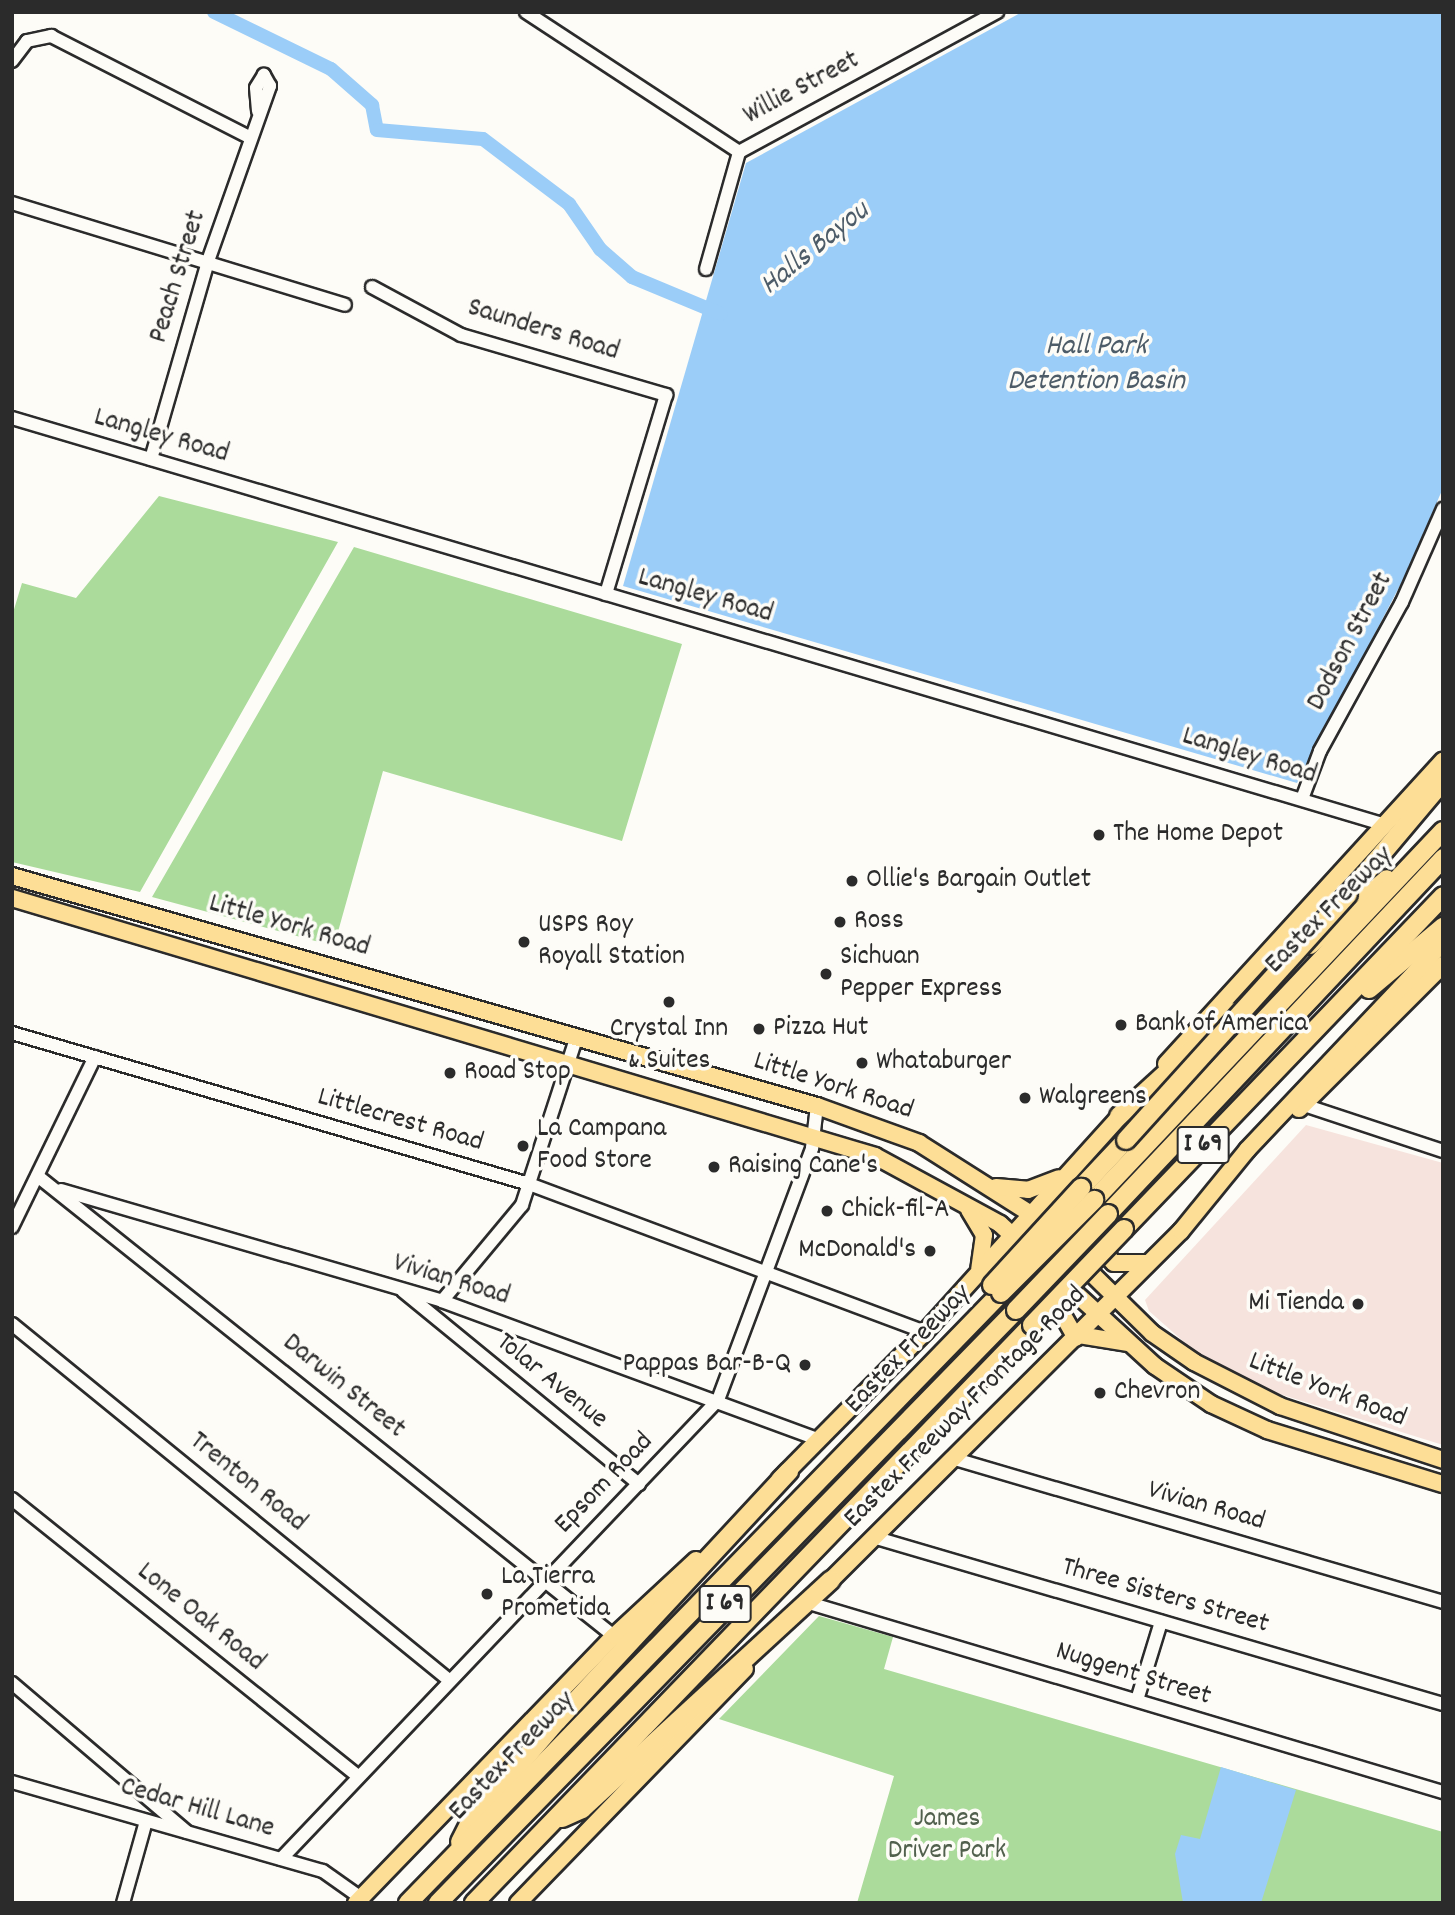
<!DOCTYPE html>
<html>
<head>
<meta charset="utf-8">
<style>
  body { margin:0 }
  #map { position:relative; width:1455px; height:1915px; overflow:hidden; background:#fdfcf7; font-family:Dekko,sans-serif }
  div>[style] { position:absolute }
  .built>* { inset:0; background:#f6e3dd }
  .green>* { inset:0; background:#abdb9b }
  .water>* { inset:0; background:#9bcdf8 }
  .river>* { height:14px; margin:-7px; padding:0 7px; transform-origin:7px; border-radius:7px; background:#9bcdf8 }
  .roads { filter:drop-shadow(2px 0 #2b2b2b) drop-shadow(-2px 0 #2b2b2b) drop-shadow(0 2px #2b2b2b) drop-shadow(0 -2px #2b2b2b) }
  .minor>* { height:12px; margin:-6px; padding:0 6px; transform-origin:6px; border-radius:6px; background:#fdfcf7 }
  .major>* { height:16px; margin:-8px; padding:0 8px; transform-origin:8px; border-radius:8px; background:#fdde96 }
  .highway>* { height:18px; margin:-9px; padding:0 9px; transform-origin:9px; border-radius:9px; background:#fdde96 }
  .bridges { filter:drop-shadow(2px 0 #2b2b2b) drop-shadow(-2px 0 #2b2b2b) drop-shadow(0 2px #2b2b2b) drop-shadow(0 -2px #2b2b2b) }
  .highway-bridge>* { height:18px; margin:-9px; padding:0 9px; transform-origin:9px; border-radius:9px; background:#fdde96 }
  .dots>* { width:19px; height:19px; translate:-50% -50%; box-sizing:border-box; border:4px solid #fdfcf7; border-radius:50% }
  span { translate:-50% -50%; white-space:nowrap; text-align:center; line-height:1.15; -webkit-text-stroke:7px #fdfcf7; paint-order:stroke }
  .shield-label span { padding:2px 5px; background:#fdfcf7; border:2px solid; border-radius:5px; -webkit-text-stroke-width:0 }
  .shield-label { font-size:26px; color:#2b2b2b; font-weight:700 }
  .street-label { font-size:28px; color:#2b2b2b }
  .poi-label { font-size:28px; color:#2b2b2b }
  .left { translate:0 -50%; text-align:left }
  .right { translate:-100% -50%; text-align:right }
  .park-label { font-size:28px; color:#51604d }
  .water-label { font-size:30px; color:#4d5c68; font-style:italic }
  .frame { position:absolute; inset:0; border:14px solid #2b2b2b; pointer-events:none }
</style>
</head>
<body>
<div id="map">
  <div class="built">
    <i style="clip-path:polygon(1306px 1125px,1443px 1163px,1443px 1445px,1270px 1391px,1192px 1349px,1149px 1311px,1145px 1300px)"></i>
  </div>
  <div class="green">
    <i style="clip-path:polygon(159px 496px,338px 542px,140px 892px,12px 862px,12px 616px,22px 583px,76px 598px)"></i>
    <i style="clip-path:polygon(354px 547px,682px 644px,622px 841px,383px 771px,334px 946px,152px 897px)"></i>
    <i style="clip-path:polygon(819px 1616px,893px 1637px,884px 1669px,1443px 1832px,1443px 1903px,857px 1903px,894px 1776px,719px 1719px)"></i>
  </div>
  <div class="water">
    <i style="clip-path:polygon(1022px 12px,1443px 12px,1443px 488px,1407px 572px,1297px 783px,623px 586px,746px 163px)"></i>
    <i style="clip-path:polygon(1221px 1767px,1296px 1790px,1261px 1903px,1183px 1903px,1175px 1854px,1181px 1835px,1200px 1839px)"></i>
  </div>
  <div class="river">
    <i style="left:214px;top:12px;width:130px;rotate:26deg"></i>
    <i style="left:331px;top:69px;width:55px;rotate:41.3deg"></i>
    <i style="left:372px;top:105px;width:25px;rotate:79deg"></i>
    <i style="left:377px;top:130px;width:106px;rotate:4.9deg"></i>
    <i style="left:483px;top:139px;width:108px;rotate:37.1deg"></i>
    <i style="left:569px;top:204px;width:55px;rotate:55.4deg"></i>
    <i style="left:600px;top:249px;width:43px;rotate:41.2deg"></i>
    <i style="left:632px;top:277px;width:96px;rotate:22.6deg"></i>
  </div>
  <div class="roads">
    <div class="minor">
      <i style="left:526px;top:12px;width:255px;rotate:33.3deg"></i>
      <i style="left:12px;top:61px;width:25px;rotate:-53deg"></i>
      <i style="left:27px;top:41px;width:25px;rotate:-12deg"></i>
      <i style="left:51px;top:36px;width:222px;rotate:27deg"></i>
      <i style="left:12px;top:203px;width:348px;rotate:17deg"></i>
      <i style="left:706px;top:269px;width:122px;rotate:-74.2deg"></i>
      <i style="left:739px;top:152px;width:294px;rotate:-28.5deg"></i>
      <i style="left:372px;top:287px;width:101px;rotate:28.3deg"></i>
      <i style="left:461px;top:335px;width:214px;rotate:16.3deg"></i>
      <i style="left:666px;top:395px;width:208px;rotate:106.8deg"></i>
      <i style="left:12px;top:418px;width:1430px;rotate:16.5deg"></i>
      <i style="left:151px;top:459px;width:206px;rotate:-73.9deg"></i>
      <i style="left:208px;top:261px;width:186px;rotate:-70.5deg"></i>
      <i style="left:270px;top:86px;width:13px;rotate:-119deg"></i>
      <i style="left:264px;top:75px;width:15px;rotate:122deg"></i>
      <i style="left:256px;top:88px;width:23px;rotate:85deg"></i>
      <i style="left:1302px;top:799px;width:51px;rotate:-69.4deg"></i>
      <i style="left:1320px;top:751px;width:170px;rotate:-61.2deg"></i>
      <i style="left:1402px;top:602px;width:102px;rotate:-66.2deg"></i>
      <i style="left:12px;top:1033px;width:539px;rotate:16.28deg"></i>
      <i style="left:529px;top:1184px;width:423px;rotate:20.5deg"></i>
      <i style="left:1304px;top:1105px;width:146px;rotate:18.3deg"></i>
      <i style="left:40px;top:1178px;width:734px;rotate:38.59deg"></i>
      <i style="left:61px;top:1190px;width:397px;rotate:16.2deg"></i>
      <i style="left:442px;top:1301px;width:403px;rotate:20.2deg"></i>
      <i style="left:12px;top:1227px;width:189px;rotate:-64deg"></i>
      <i style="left:403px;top:1291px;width:305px;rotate:39.3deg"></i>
      <i style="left:442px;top:1301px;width:125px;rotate:-50.2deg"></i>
      <i style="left:522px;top:1205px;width:178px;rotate:-72deg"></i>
      <i style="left:12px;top:1324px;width:565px;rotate:39.18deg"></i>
      <i style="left:955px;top:1459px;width:509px;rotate:16.33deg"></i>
      <i style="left:12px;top:1499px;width:443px;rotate:38.7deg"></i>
      <i style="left:873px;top:1537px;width:594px;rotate:16.33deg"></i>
      <i style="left:809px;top:1603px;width:662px;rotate:16.6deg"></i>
      <i style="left:12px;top:1683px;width:230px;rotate:40.4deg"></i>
      <i style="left:1137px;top:1700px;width:82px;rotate:-72.9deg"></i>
      <i style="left:12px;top:1782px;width:323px;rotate:16deg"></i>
      <i style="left:323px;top:1871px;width:47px;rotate:35.4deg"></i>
      <i style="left:281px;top:1859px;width:634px;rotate:-46.41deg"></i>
      <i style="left:718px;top:1400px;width:269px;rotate:-69.5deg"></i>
      <i style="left:812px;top:1148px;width:42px;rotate:-83.2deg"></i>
      <i style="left:123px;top:1903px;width:85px;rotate:-74.3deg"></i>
    </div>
    <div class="major">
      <i style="left:12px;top:876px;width:837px;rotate:15.95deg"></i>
      <i style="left:817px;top:1106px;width:109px;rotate:19.9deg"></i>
      <i style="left:919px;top:1143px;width:133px;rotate:32.4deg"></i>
      <i style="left:1031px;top:1214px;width:170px;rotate:44.5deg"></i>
      <i style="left:1152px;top:1333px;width:51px;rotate:34.6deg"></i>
      <i style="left:1194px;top:1362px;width:97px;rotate:27.1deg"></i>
      <i style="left:1280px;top:1406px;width:172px;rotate:18.3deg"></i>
      <i style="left:12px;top:898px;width:901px;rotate:16.64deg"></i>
      <i style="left:875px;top:1156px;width:142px;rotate:28.5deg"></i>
      <i style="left:1000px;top:1224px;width:210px;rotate:42.5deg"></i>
      <i style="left:1155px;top:1366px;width:68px;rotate:34.2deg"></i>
      <i style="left:1211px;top:1404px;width:62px;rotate:24.9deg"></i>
      <i style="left:1267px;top:1430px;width:184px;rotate:17.1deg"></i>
      <i style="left:1166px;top:1064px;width:411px;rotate:-47.6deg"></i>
      <i style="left:1299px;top:1109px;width:204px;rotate:-45deg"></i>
      <i style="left:996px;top:1187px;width:32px;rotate:5deg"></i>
      <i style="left:1028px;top:1190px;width:33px;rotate:-21deg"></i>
      <i style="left:969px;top:1210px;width:29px;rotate:59deg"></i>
      <i style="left:984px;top:1235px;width:34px;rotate:98deg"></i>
      <i style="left:1064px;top:1212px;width:71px;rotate:45.6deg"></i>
      <i style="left:1114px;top:1263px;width:34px"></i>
      <i style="left:1013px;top:1265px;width:50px;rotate:38.5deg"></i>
      <i style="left:1052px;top:1296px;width:48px;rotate:60.3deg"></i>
      <i style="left:1079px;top:1335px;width:50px;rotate:9.3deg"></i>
      <i style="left:780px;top:1479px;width:206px;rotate:-45.4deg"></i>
      <i style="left:925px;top:1332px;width:303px;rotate:-47.9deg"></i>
      <i style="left:824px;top:1587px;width:504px;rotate:-44.92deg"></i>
      <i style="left:1181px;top:1231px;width:104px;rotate:-50.8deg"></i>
      <i style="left:1247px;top:1150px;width:285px;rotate:-46.6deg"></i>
      <i style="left:356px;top:1903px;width:371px;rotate:-46deg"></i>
      <i style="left:614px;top:1636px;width:112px;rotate:-42.8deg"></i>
      <i style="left:518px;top:1903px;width:326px;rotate:-45.9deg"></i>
    </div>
    <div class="highway">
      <i style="left:1348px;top:894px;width:148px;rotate:-49.9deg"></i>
      <i style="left:1310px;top:945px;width:101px;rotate:-40.6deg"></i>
      <i style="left:1369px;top:989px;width:97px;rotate:-40deg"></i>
      <i style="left:1119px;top:1116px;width:154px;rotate:-42.4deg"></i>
      <i style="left:1081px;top:1188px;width:66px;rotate:-46.8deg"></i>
      <i style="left:1094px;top:1200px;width:508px;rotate:-46.6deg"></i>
      <i style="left:1108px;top:1214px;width:489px;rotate:-46.7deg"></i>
      <i style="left:1124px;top:1229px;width:461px;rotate:-46.2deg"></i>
      <i style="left:562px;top:1818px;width:22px;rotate:-24deg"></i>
      <i style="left:582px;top:1809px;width:338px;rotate:-42.6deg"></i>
      <i style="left:460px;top:1842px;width:22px;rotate:-63deg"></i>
      <i style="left:470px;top:1822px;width:133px;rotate:-49.3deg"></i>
      <i style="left:557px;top:1721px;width:341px;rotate:-47.1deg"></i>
      <i style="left:408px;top:1903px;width:851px;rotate:-45.81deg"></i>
      <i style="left:438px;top:1903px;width:828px;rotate:-45.73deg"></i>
      <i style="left:474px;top:1903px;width:803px;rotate:-46.01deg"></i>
    </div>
  </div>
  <div class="bridges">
    <div class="highway-bridge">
      <i style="left:1126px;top:1140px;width:331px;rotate:-47.9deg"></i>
      <i style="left:992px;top:1285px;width:132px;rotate:-47.5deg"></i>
      <i style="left:1001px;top:1293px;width:132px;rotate:-45deg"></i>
      <i style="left:1016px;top:1310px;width:133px;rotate:-46.2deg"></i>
      <i style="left:1032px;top:1325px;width:133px;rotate:-46.2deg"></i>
    </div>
  </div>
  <div class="dots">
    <i style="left:1099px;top:835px;background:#2b2b2b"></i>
    <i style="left:852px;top:881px;background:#2b2b2b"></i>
    <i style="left:840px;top:922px;background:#2b2b2b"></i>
    <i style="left:524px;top:942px;background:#2b2b2b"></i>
    <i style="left:826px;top:974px;background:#2b2b2b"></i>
    <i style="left:669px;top:1002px;background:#2b2b2b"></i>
    <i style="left:1121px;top:1025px;background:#2b2b2b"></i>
    <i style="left:759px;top:1029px;background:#2b2b2b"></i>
    <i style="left:862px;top:1063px;background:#2b2b2b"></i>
    <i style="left:450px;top:1073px;background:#2b2b2b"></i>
    <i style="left:1025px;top:1098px;background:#2b2b2b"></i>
    <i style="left:523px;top:1146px;background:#2b2b2b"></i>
    <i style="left:714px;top:1167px;background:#2b2b2b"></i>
    <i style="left:827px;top:1211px;background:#2b2b2b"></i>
    <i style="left:930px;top:1251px;background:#2b2b2b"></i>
    <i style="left:1358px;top:1304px;background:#2b2b2b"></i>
    <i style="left:805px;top:1365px;background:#2b2b2b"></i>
    <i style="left:1100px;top:1393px;background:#2b2b2b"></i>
    <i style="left:487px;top:1594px;background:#2b2b2b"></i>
  </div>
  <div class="shield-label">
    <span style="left:1203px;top:1145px">I 69</span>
    <span style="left:725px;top:1604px">I 69</span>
  </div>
  <div class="street-label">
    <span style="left:802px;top:89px;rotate:-28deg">Willie Street</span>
    <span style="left:179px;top:277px;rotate:-73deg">Peach Street</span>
    <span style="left:543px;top:331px;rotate:17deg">Saunders Road</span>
    <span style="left:161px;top:437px;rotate:16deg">Langley Road</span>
    <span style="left:705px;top:597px;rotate:16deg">Langley Road</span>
    <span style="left:1351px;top:642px;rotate:-62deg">Dodson Street</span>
    <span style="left:1249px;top:757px;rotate:17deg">Langley Road</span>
    <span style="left:1330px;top:911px;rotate:-45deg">Eastex Freeway</span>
    <span style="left:289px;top:927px;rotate:16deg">Little York Road</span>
    <span style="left:833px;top:1087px;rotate:18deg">Little York Road</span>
    <span style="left:400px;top:1121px;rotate:16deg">Littlecrest Road</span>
    <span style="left:451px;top:1281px;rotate:17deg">Vivian Road</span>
    <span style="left:909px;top:1350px;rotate:-46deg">Eastex Freeway</span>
    <span style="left:551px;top:1382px;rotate:39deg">Tolar Avenue</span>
    <span style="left:343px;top:1387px;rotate:39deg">Darwin Street</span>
    <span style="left:1327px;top:1391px;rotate:21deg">Little York Road</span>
    <span style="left:966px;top:1408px;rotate:-45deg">Eastex Freeway Frontage Road</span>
    <span style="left:247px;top:1483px;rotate:39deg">Trenton Road</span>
    <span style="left:605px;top:1484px;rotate:-46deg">Epsom Road</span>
    <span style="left:1206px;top:1507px;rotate:16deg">Vivian Road</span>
    <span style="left:1165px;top:1597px;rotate:16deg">Three Sisters Street</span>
    <span style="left:200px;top:1618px;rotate:39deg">Lone Oak Road</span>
    <span style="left:1133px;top:1675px;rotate:17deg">Nuggent Street</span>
    <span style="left:513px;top:1757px;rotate:-46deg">Eastex Freeway</span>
    <span style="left:197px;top:1809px;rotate:16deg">Cedar Hill Lane</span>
  </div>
  <div class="poi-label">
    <span class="left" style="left:1113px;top:835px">The Home Depot</span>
    <span class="left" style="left:866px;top:881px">Ollie's Bargain Outlet</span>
    <span class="left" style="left:854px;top:922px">Ross</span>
    <span class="left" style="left:538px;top:942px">USPS Roy<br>Royall Station</span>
    <span class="left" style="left:840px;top:974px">Sichuan<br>Pepper Express</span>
    <span class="left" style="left:1135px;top:1025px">Bank of America</span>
    <span class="left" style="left:773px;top:1029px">Pizza Hut</span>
    <span style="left:669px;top:1046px">Crystal Inn<br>&amp; Suites</span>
    <span class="left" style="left:876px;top:1063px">Whataburger</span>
    <span class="left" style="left:464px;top:1073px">Road Stop</span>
    <span class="left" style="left:1039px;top:1098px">Walgreens</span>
    <span class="left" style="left:537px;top:1146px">La Campana<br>Food Store</span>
    <span class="left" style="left:728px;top:1167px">Raising Cane's</span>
    <span class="left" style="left:841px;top:1211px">Chick-fil-A</span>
    <span class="right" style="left:916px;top:1251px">McDonald's</span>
    <span class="right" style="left:1344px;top:1304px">Mi Tienda</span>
    <span class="right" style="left:791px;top:1365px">Pappas Bar-B-Q</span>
    <span class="left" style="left:1114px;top:1393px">Chevron</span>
    <span class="left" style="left:501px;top:1594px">La Tierra<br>Prometida</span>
  </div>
  <div class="park-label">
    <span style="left:947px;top:1836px">James<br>Driver Park</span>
  </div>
  <div class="water-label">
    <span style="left:816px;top:250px;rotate:-39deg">Halls Bayou</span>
    <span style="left:1096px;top:365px">Hall Park<br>Detention Basin</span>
  </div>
  <div class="frame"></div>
</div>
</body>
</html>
